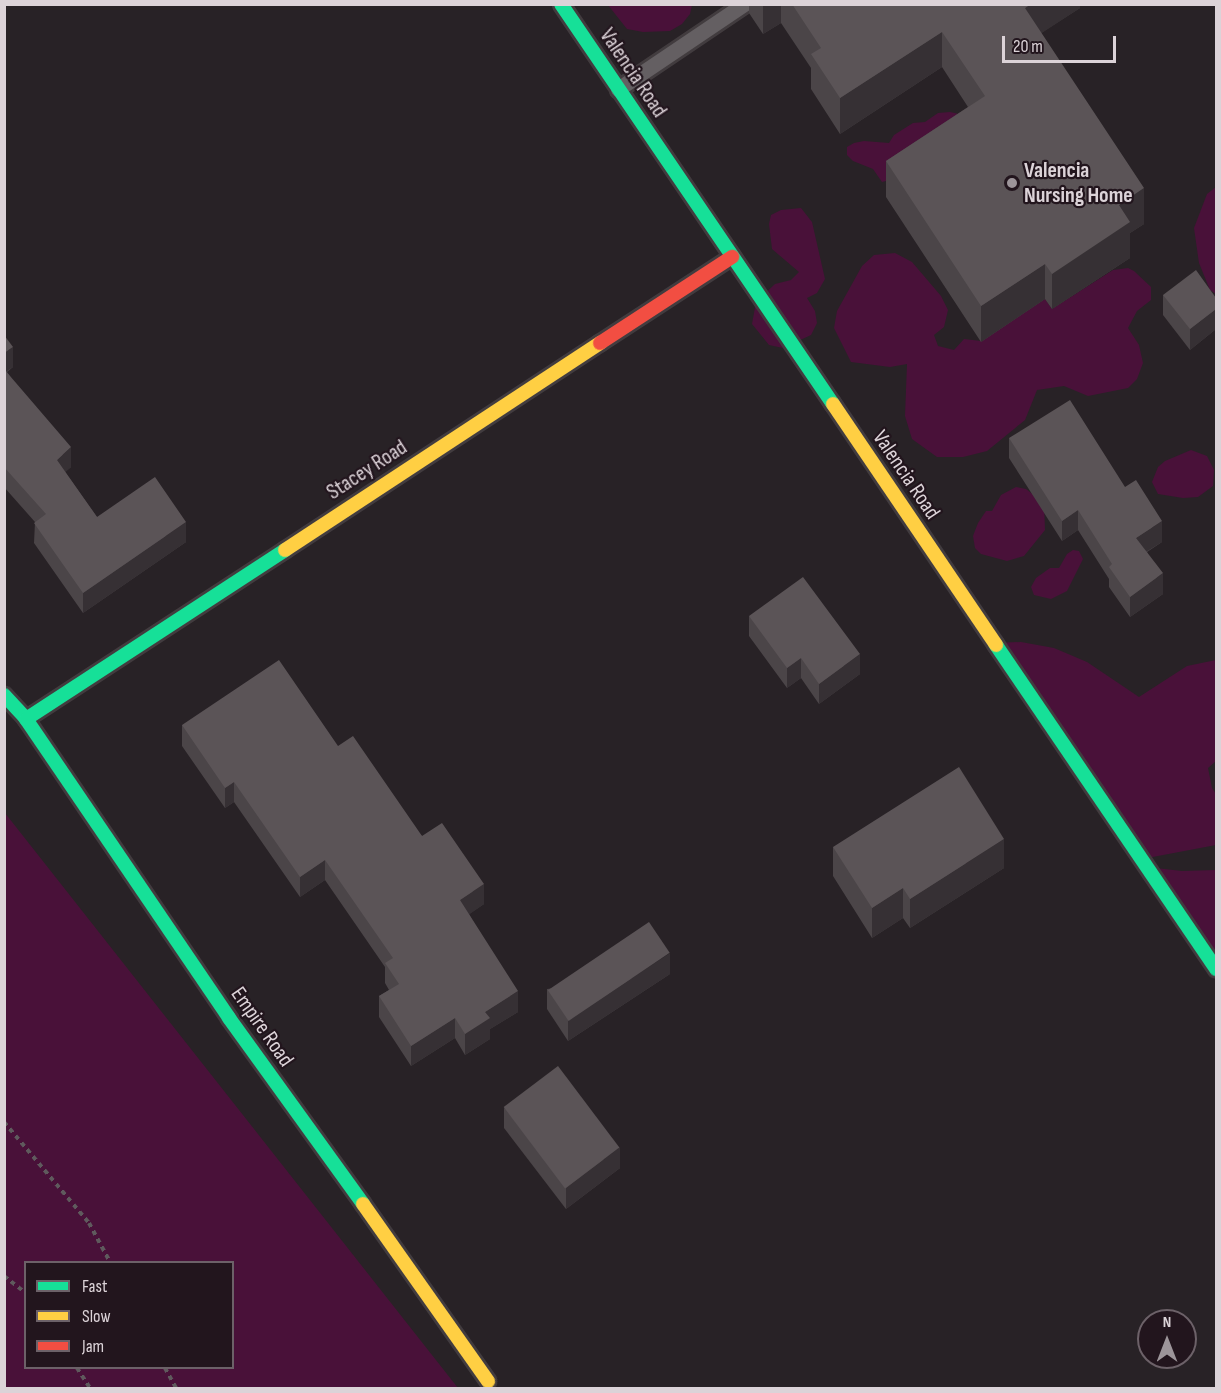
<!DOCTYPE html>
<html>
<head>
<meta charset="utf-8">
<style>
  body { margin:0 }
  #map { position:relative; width:1221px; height:1393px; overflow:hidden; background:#282226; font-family:"Sofia Sans Condensed",sans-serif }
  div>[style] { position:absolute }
  .green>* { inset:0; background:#491139 }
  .path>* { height:4px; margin-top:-2px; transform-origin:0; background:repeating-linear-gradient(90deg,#5f5a5d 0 4.5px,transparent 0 9px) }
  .roads { filter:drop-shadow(2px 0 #423c3f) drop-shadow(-2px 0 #423c3f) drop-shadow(0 2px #423c3f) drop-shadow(0 -2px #423c3f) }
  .lane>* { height:15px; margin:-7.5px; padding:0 7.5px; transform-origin:7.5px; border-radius:7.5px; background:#645f62 }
  .fast>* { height:14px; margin:-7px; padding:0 7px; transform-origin:7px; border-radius:7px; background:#16e098 }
  .slow>* { height:14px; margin:-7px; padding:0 7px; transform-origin:7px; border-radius:7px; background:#ffcf43 }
  .jam>* { height:14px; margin:-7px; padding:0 7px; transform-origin:7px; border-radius:7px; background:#f24e42 }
  .wall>* { inset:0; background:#4b4548 }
  .shaded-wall>* { inset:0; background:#363034 }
  .building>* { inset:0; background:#5b5457; transform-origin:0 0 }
  .dots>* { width:16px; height:16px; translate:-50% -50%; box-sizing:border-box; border:3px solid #22151d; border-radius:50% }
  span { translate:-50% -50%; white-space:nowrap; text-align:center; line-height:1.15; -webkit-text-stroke:4.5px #22151d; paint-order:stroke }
  .street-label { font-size:22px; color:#dcd3d8 }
  .poi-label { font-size:22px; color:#dcd3d8; font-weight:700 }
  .left { translate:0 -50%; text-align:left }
  .frame { position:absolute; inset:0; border:6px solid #dcd3d8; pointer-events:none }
  .legend { position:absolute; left:24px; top:1261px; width:210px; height:108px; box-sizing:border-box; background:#22151d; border:2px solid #6c6168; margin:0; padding:8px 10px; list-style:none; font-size:18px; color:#dcd3d8 }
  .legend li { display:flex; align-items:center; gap:12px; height:30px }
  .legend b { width:30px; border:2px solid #6c6168 }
  .north { position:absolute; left:1137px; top:1309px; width:60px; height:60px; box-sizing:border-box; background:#22151d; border:2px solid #6c6168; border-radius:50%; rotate:0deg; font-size:16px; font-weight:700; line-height:24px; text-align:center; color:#dcd3d8 }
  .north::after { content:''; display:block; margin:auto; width:21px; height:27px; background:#9d959a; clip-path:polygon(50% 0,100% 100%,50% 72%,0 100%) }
  .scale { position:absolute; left:1002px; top:36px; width:114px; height:27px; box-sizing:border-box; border:3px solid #dcd3d8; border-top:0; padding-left:8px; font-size:18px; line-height:21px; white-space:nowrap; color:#dcd3d8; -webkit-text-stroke:4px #22151d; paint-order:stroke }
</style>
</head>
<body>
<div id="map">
  <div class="green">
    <i style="clip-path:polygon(608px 5px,692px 5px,690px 14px,682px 24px,670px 31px,643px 32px,627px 29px)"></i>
    <i style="clip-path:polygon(950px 112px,963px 115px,901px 177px,882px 182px,873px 169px,853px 161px,847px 155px,847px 147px,854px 143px,864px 141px,889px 143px,894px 135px,913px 123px,925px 122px,938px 113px)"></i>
    <i style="clip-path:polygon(1216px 187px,1216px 294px,1210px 290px,1199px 263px,1194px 228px,1207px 194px)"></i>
    <i style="clip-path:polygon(801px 208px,812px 222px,825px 279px,817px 293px,807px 298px,815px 311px,817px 323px,811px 335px,783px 348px,769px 345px,752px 324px,756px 302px,775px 284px,791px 280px,799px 272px,772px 249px,769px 224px,771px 215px,781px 210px)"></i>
    <i style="clip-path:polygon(895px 253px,912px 262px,941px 296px,948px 310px,944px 327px,934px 335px,938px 346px,954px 350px,964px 339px,981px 341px,1045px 299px,1052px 309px,1113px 270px,1128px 268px,1134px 271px,1151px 287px,1151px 300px,1137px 311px,1128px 328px,1139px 345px,1143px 363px,1137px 379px,1128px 388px,1088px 396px,1064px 386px,1037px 390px,1025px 420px,987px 451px,963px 457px,937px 457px,912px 439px,905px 416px,907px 364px,890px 367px,851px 362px,834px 328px,837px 311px,862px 266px,874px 255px)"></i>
    <i style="clip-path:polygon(1191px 450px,1207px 456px,1214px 470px,1213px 486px,1198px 497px,1183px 498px,1158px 494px,1152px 482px,1158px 467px,1165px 461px)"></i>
    <i style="clip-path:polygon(1016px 487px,1026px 489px,1044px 503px,1045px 530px,1024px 556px,1007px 561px,981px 554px,975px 548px,973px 536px,978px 523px,986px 511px,992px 511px,1001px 495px)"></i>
    <i style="clip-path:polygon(1073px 550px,1079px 551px,1083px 559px,1067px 591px,1051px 599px,1034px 595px,1031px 587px,1036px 578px,1050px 568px,1059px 568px,1067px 554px)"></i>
    <i style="clip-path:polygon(1021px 642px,1054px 648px,1087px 662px,1139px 697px,1187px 666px,1216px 660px,1216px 761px,1208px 768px,1212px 788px,1216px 794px,1216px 845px,1142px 859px,995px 643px)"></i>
    <i style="clip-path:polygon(evenodd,4px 813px,5px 813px,458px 1388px,5px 1388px,4px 813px,232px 1262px,232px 1368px,26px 1368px,26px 1262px,232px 1262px)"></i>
    <i style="clip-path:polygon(1147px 867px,1182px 871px,1216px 870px,1216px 969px)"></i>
  </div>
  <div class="path">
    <i style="left:4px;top:1122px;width:132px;rotate:49.9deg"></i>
    <i style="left:89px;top:1223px;width:44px;rotate:61.7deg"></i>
    <i style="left:4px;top:1276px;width:28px;rotate:38deg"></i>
    <i style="left:77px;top:1368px;width:24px;rotate:57deg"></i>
    <i style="left:165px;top:1368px;width:23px;rotate:61deg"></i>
  </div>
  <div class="roads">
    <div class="lane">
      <i style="left:618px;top:89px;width:152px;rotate:-34deg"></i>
    </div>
    <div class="fast">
      <i style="left:561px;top:4px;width:484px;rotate:55.8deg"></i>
      <i style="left:996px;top:645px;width:392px;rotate:55.8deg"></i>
      <i style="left:4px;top:695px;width:33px;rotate:47deg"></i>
      <i style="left:26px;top:719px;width:361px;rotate:55.8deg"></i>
      <i style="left:229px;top:1018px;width:229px;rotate:54.2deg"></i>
      <i style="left:26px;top:719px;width:309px;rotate:-33.1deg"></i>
    </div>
    <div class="slow">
      <i style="left:833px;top:404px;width:291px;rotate:55.9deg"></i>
      <i style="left:285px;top:550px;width:377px;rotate:-33.3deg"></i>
      <i style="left:363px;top:1204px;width:217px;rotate:54.8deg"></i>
    </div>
    <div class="jam">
      <i style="left:600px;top:343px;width:158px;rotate:-33.1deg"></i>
    </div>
  </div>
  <div class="wall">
    <i style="clip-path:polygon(749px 4px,1080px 4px,1080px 8px,1041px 33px,1144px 224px,1130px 233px,1130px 258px,1052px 309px,1045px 299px,981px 342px,886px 197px,886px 161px,968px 107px,942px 67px,840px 134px,811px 89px,811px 68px,781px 23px,763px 34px,749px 13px)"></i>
    <i style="clip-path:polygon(1163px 295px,1216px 298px,1216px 329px,1190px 350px,1163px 315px)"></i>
    <i style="clip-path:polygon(4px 335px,13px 367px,7px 372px,71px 467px,65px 472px,97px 517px,186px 542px,83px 613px,34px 543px,35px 522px,4px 487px)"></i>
    <i style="clip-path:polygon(1009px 438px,1125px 487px,1162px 542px,1147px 552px,1163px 594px,1130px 617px,1109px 587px,1109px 579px,1078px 530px,1062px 541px,1009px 458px)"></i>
    <i style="clip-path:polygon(749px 616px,860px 674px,819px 704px,801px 678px,787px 688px,749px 636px)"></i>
    <i style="clip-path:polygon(182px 725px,338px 746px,422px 836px,484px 904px,469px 914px,518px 1012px,490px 1029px,490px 1039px,465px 1055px,455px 1038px,411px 1066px,379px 1017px,379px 996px,389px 990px,385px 983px,385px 967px,325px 880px,300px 897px,234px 802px,225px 808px,182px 746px)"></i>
    <i style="clip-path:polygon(833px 847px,1004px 868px,910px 928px,903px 918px,872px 938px,833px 876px)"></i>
    <i style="clip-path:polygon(670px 974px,568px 1041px,547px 1009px,547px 989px)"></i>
    <i style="clip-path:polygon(504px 1108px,620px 1168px,566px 1209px,504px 1128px)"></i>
  </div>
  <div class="shaded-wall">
    <i style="clip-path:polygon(763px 4px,781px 4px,781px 23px,763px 34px)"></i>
    <i style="clip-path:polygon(1031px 4px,1080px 4px,1080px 8px,1025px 44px,1025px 8px)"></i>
    <i style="clip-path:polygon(942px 32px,942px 67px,840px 134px,840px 98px)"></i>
    <i style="clip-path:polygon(1144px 188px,1144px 224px,1130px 233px,1130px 258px,1052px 309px,1052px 274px,1119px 205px)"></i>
    <i style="clip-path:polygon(1045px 264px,1045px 299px,981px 342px,981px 306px)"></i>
    <i style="clip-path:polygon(1216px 309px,1216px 329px,1190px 350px,1190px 329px)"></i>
    <i style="clip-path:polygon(13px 347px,13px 367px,4px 373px,4px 353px)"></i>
    <i style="clip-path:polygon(71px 447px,71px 467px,57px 480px,57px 460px)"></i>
    <i style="clip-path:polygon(1078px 510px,1078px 530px,1062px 541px,1062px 521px)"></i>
    <i style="clip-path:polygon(1162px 521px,1162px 542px,1136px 558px,1136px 538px)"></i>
    <i style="clip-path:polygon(186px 522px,186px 542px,83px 613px,83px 593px)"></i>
    <i style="clip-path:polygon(1163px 573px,1163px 594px,1130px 617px,1130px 597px)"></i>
    <i style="clip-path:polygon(860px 654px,860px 674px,819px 704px,819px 684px)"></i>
    <i style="clip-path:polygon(801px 658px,801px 678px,787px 688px,787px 668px)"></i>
    <i style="clip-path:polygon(234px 782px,234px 802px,225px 808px,225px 788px)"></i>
    <i style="clip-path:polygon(1004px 839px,1004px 868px,910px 928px,910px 899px)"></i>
    <i style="clip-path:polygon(325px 860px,325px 880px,300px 897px,300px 877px)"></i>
    <i style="clip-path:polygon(484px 884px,484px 904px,460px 921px,460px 900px)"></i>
    <i style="clip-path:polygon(903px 888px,903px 918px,872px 938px,872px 908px)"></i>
    <i style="clip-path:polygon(670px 953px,670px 974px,568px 1041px,568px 1020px)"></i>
    <i style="clip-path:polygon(518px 991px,518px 1012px,490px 1029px,490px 1039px,465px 1055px,465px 1034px,485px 1012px)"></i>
    <i style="clip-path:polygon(455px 1018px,455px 1038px,411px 1066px,411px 1046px)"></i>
    <i style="clip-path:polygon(620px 1147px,620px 1168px,566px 1209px,566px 1188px)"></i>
  </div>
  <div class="building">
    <i style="clip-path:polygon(792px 4px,1031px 4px,1025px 8px,1144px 188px,1119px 205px,1130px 222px,1052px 274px,1045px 264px,981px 306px,886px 161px,985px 96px,942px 32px,840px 98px,811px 54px,821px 48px)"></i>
    <i style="clip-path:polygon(1196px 270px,1216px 298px,1216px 309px,1190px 329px,1163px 295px)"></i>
    <i style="clip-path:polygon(4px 335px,13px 347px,4px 353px)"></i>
    <i style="clip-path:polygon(4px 369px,71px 447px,57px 460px,97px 517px,155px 477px,186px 522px,83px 593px,34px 523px,46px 514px,4px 467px)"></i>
    <i style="clip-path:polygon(1070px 400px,1125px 487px,1136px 480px,1162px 521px,1136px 538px,1163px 573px,1130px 597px,1109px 567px,1112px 564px,1078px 510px,1062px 521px,1009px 438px)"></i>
    <i style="clip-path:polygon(803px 577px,860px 654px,819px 684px,801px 658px,787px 668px,749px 616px)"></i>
    <i style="clip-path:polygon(279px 660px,338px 746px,353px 736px,422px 836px,442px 823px,484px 884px,460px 900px,518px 991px,485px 1012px,490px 1018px,465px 1034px,455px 1018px,411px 1046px,379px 996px,399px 984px,385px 963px,393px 958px,325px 860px,300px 877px,234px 782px,225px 788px,182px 725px)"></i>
    <i style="clip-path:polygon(959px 767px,1004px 839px,910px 899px,903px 888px,872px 908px,833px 847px)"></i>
    <i style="left:649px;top:922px;width:37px;height:122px;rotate:56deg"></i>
    <i style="left:558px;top:1066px;width:102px;height:68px;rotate:53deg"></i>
  </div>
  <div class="dots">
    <i style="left:1012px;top:183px;background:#9d959a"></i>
  </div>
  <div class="street-label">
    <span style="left:633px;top:73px;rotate:56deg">Valencia Road</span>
    <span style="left:367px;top:470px;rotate:-33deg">Stacey Road</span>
    <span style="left:906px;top:475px;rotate:56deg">Valencia Road</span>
    <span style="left:262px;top:1027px;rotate:55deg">Empire Road</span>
  </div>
  <div class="poi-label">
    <span class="left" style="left:1024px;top:183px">Valencia<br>Nursing Home</span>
  </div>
  <div class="frame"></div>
  <ul class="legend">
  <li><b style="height:8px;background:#16e098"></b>Fast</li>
  <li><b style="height:8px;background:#ffcf43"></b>Slow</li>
  <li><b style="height:8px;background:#f24e42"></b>Jam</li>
  </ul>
  <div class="north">N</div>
  <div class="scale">20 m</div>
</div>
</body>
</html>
